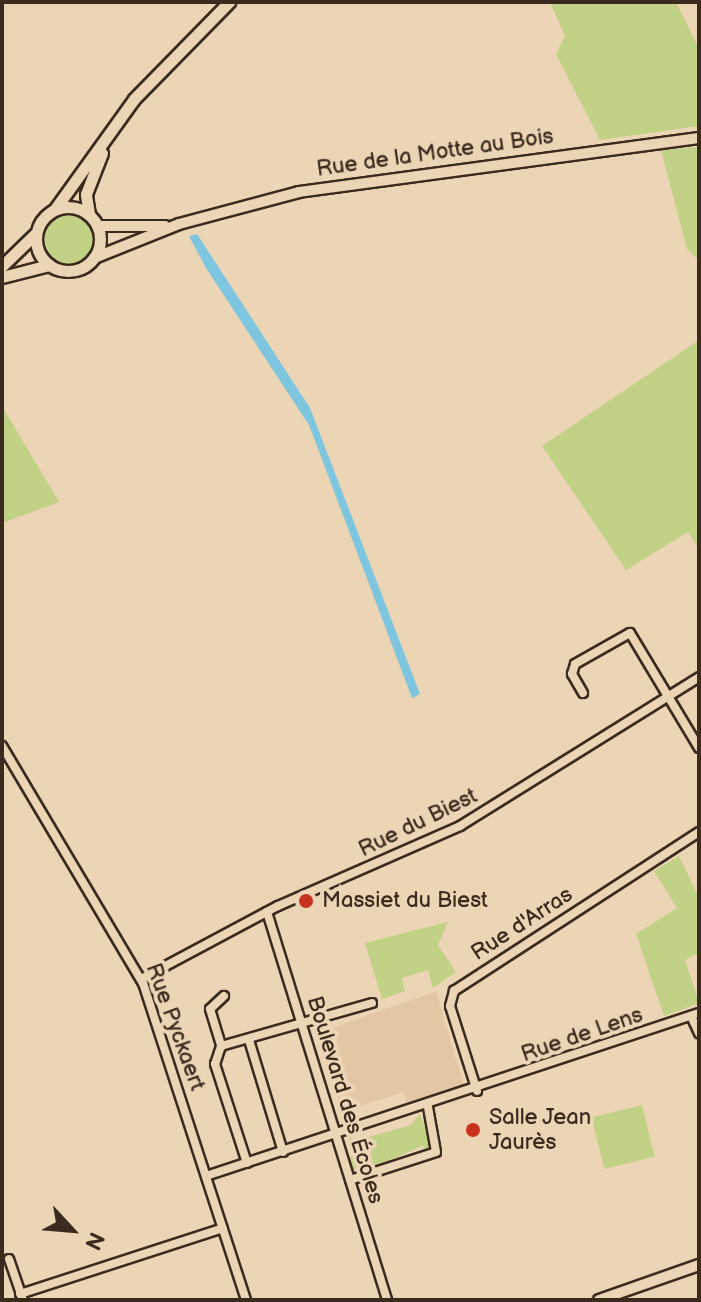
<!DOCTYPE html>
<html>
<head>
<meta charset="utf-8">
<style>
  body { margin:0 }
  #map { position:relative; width:701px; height:1302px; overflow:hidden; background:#ecd5b5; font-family:"Balsamiq Sans",sans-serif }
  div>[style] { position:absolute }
  .built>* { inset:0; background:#e3c7a5 }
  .green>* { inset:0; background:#c1d185; transform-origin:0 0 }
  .round { border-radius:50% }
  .water>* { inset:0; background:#7ec5df }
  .roads { filter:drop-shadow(2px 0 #3b2a1e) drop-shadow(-2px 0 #3b2a1e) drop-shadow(0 2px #3b2a1e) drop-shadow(0 -2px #3b2a1e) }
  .minor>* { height:8px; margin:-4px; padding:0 4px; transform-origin:4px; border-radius:4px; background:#ecd5b5 }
  .tertiary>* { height:10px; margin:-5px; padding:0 5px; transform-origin:5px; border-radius:5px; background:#ecd5b5 }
  .secondary>* { height:11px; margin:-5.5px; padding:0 5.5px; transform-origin:5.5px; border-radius:5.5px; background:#ecd5b5 }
  .secondary>.ring { margin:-5.5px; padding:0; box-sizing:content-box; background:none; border:11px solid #ecd5b5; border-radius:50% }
  .dots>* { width:22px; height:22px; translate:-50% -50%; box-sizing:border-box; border:4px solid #ecd5b5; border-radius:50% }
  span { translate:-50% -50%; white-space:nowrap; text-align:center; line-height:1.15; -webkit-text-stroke:8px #ecd5b5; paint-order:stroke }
  .street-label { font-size:22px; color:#3b2a1e }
  .poi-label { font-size:22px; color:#3b2a1e }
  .left { translate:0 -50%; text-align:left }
  .frame { position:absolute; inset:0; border:4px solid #3b2a1e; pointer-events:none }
  .north { position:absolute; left:32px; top:1190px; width:80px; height:80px; -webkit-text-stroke:6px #ecd5b5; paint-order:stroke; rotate:116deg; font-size:22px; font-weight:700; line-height:32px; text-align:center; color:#3b2a1e }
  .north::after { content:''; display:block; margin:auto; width:28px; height:36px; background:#3b2a1e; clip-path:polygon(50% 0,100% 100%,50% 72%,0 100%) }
</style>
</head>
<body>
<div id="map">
  <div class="built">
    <i style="clip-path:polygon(436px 991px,464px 1086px,407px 1104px,404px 1092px,342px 1112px,318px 1033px)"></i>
  </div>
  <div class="green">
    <i style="clip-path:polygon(550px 2px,676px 2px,699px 49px,699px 126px,600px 140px,556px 54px,565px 36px)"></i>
    <i style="clip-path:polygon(699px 147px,699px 260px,687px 249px,661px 150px)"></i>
    <i class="round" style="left:40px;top:212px;width:54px;height:54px"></i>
    <i style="clip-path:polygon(699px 340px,699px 549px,688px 532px,626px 570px,542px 446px)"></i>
    <i style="clip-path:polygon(2px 406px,59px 502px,2px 523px)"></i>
    <i style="clip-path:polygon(679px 856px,699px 898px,699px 953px,685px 960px,699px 1003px,664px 1016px,636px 934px,677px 908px,654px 871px)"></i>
    <i style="clip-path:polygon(448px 922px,438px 945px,456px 972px,433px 988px,428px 970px,402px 978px,405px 991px,382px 999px,365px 943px)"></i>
    <i style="left:642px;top:1105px;width:53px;height:52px;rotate:76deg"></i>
    <i style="clip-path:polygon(420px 1114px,434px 1149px,423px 1153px,424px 1145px,373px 1168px,352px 1169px,349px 1136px,355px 1134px,354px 1141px,411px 1125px)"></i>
  </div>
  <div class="water">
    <i style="clip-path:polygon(197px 234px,310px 408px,420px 694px,412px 698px,309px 425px,206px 268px,189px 236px)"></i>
  </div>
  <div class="roads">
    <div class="minor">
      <i style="left:583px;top:693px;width:22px;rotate:-120deg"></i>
      <i style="left:572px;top:674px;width:10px;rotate:-73deg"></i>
      <i style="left:575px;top:664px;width:63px;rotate:-29.4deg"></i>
      <i style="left:630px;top:633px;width:134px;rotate:59deg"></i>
      <i style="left:2px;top:746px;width:276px;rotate:59.3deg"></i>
      <i style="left:143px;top:983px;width:333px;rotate:72deg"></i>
      <i style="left:267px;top:912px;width:406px;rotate:72.8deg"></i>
      <i style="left:141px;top:979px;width:155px;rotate:-28.1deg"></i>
      <i style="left:278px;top:906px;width:199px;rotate:-23.7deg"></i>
      <i style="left:460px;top:826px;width:282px;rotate:-31.9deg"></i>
      <i style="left:224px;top:996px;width:19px;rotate:137deg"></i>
      <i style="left:210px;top:1009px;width:39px;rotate:73deg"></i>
      <i style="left:221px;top:1046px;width:19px;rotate:108deg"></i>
      <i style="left:215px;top:1064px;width:104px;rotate:72.1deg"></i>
      <i style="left:691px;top:1016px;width:19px;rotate:65deg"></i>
      <i style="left:249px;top:1040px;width:117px;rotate:73.1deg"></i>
      <i style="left:221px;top:1046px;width:157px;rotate:-15.9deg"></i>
      <i style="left:477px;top:1091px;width:89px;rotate:-107.6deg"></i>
      <i style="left:450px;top:1006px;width:16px;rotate:-75deg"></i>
      <i style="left:454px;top:991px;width:292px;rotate:-33deg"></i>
      <i style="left:206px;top:1176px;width:519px;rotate:-18.3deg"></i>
      <i style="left:350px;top:1180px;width:90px;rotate:-18deg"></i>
      <i style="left:436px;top:1152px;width:46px;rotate:-100.1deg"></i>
      <i style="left:9px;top:1259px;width:43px;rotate:71.1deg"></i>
      <i style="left:20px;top:1294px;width:213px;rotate:-18deg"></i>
    </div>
    <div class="tertiary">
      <i style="left:97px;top:226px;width:68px"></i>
      <i style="left:94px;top:258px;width:92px;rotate:-21.8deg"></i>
      <i style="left:179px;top:224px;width:124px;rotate:-14.9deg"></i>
      <i style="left:299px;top:192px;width:404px;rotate:-7.7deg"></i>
      <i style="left:599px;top:1300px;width:106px;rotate:-19.3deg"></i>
    </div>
    <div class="secondary">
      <i class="ring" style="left:36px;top:207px;width:53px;height:53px"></i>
      <i style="left:55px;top:209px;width:135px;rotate:-54.3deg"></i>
      <i style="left:134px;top:99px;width:136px;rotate:-45.6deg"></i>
      <i style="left:89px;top:214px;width:20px;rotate:-99deg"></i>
      <i style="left:86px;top:194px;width:44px;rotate:-68.7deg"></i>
      <i style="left:2px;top:266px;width:46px;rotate:-44.1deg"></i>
      <i style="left:2px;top:277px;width:49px;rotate:-14.3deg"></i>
    </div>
  </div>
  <div class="dots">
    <i style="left:306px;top:901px;background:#c8321e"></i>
    <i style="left:473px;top:1130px;background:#c8321e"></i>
  </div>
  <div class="street-label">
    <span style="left:435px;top:153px;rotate:-8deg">Rue de la Motte au Bois</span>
    <span style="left:418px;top:823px;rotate:-26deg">Rue du Biest</span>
    <span style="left:522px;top:924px;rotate:-33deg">Rue d'Arras</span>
    <span style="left:175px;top:1027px;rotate:70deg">Rue Pyckaert</span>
    <span style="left:582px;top:1035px;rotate:-19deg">Rue de Lens</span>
    <span style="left:345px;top:1100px;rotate:73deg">Boulevard des Écoles</span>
  </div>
  <div class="poi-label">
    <span class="left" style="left:322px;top:901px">Massiet du Biest</span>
    <span class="left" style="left:489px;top:1130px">Salle Jean<br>Jaurès</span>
  </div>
  <div class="frame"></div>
  <div class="north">N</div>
</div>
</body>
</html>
